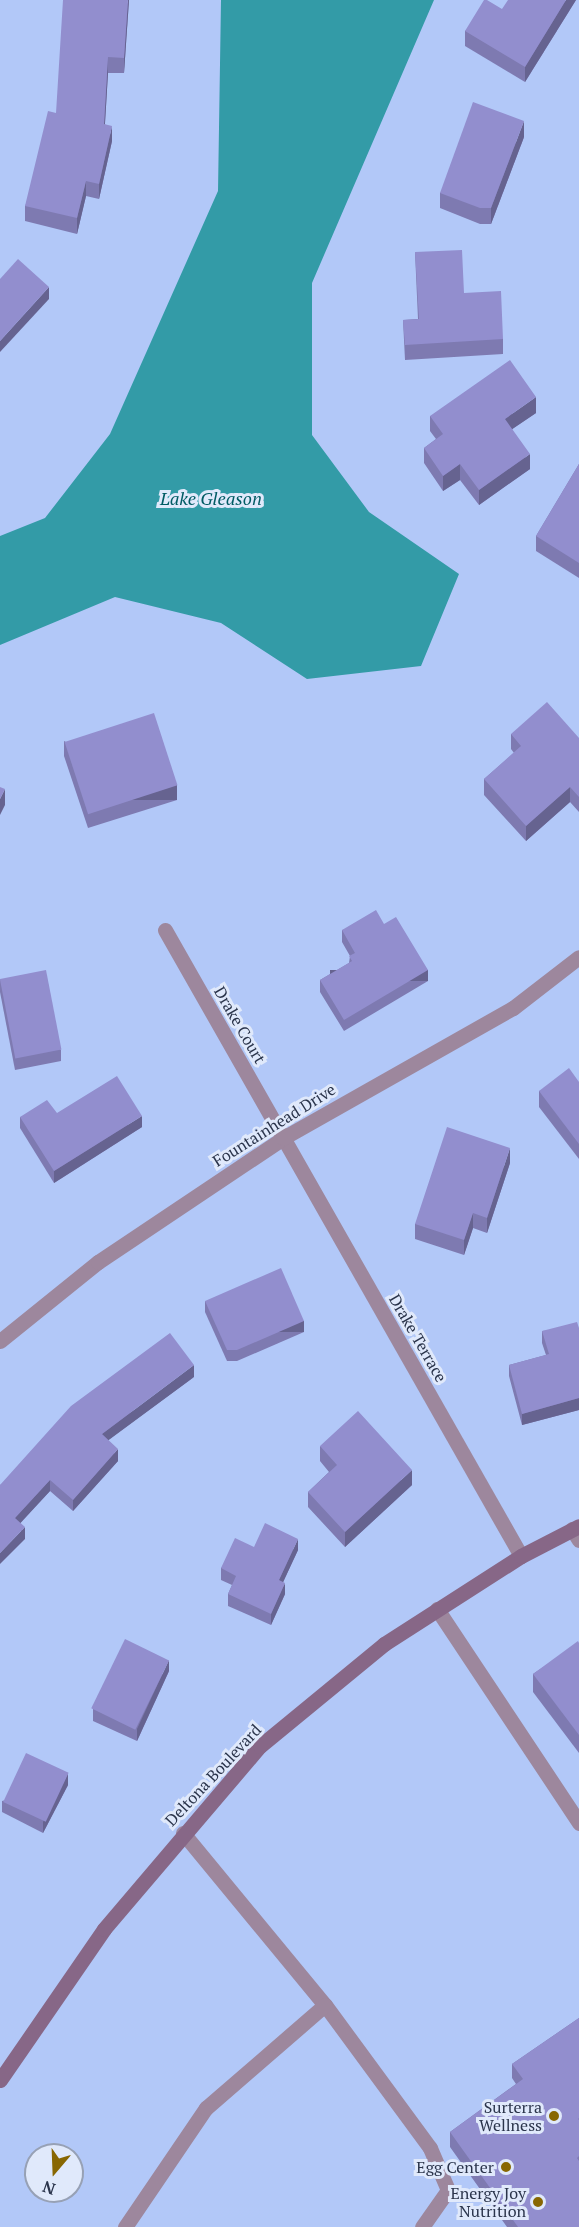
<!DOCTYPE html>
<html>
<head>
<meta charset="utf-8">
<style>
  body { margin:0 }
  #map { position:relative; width:579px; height:2227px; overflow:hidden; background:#b2c8f8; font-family:"PT Serif",serif }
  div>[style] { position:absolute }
  .water>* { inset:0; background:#339ba7 }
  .lane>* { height:15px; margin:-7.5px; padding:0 7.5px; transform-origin:7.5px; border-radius:7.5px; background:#9d879d }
  .street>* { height:15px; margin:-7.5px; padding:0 7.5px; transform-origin:7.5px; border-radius:7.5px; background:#9d879d }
  .secondary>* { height:15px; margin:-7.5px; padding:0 7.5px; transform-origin:7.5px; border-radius:7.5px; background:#876787 }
  .wall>* { inset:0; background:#7e7ab1 }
  .shaded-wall>* { inset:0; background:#666390; transform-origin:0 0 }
  .building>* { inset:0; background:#928ece; transform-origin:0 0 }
  .dots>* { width:16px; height:16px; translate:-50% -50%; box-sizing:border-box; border:3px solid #e0e9fb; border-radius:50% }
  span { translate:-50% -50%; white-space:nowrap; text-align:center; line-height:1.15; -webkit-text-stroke:6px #e0e9fb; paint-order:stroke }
  .street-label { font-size:16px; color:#2a344b }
  .poi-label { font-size:16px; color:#2a344b }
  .right { translate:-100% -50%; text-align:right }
  .water-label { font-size:18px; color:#005b64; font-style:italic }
  .north { position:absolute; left:24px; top:2143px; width:60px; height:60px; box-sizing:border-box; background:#e0e9fb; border:2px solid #97a1b5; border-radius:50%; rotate:199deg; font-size:16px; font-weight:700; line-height:24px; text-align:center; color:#2a344b }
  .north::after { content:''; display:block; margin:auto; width:21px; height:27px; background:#886702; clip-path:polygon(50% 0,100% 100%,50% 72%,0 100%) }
</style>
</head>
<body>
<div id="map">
  <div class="water">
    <i style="clip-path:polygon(221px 0,434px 0,312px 283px,312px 435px,369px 512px,459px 574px,421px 666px,307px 679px,221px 623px,115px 597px,0 645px,0 536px,45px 518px,110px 434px,218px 191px)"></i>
  </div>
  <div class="lane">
    <i style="left:572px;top:1529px;width:13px;rotate:58deg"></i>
    <i style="left:437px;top:1609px;width:257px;rotate:56.4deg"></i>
    <i style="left:183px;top:1833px;width:223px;rotate:50.5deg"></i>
    <i style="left:325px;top:2005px;width:177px;rotate:53.7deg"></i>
    <i style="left:430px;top:2148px;width:46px;rotate:66.8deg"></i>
    <i style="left:448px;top:2190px;width:45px;rotate:125.1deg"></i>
    <i style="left:125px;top:2227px;width:144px;rotate:-55.8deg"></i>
    <i style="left:206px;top:2108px;width:157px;rotate:-40.9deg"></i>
  </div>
  <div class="street">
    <i style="left:165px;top:930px;width:720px;rotate:60.37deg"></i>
    <i style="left:0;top:1341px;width:126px;rotate:-38.9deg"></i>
    <i style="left:98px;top:1262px;width:223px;rotate:-33.8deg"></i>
    <i style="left:283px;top:1138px;width:264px;rotate:-29.5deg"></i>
    <i style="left:513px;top:1008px;width:83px;rotate:-37.7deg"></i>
  </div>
  <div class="secondary">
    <i style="left:0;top:2080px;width:183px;rotate:-55.4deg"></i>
    <i style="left:104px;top:1929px;width:240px;rotate:-49.6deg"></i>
    <i style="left:260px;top:1746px;width:161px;rotate:-39.4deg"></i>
    <i style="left:384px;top:1644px;width:163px;rotate:-32.7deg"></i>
    <i style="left:521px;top:1556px;width:65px;rotate:-27.3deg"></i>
  </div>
  <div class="wall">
    <i style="clip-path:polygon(129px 0,124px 73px,108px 73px,105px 124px,112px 141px,99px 199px,86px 196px,77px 234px,25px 221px,25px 206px)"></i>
    <i style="clip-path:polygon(576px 0,525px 82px,465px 46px,465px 31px,502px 9px)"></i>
    <i style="clip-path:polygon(524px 137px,491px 224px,480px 224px,440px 208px,440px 193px)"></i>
    <i style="clip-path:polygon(415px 252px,464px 293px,503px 339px,503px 354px,405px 360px,403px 320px,418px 319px)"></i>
    <i style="clip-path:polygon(536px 413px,512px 429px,530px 469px,479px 505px,460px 480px,443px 491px,424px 463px,424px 448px,436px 439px,430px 431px,430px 416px)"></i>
    <i style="clip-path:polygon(579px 464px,579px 578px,536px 551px,536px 536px)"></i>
    <i style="clip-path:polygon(511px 734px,579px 738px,579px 812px,570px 802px,526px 841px,484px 795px,484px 779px,514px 753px,511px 749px)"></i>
    <i style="clip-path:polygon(64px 741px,177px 800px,88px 828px,64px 756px)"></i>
    <i style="clip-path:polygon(384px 924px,428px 981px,344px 1031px,320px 992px,320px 980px,349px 963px,350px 956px,342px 942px,342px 930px)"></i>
    <i style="clip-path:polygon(0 979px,61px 1050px,61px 1061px,15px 1070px,0 992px)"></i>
    <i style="clip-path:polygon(579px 1082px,579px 1159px,539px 1107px,539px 1091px)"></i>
    <i style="clip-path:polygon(57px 1113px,142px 1127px,54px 1183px,20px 1128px,20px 1117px)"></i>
    <i style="clip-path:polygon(510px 1163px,487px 1233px,473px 1228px,464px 1255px,415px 1239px,415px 1224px)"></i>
    <i style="clip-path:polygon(205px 1301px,304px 1332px,237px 1361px,227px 1361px,205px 1312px)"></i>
    <i style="clip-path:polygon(579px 1328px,579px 1410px,522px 1425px,509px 1376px,509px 1365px,546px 1355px,542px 1343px,542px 1331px)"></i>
    <i style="clip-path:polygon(194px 1377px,108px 1440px,118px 1461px,73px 1511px,50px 1491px,20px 1523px,25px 1539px,0 1485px)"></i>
    <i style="clip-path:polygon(320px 1446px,412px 1485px,345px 1547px,308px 1507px,308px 1492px,329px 1472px,320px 1461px)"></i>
    <i style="clip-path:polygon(254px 1547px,298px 1550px,283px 1582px,285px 1594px,271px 1625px,228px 1606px,228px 1594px,232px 1585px,221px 1580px,221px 1568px)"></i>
    <i style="clip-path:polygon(579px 1643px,579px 1753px,533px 1692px,533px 1674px)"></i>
    <i style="clip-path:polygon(169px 1671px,137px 1741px,93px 1721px,93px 1709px)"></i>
    <i style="clip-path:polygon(68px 1785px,43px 1833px,2px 1812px,2px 1801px)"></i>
    <i style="clip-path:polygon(579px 2018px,579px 2227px,507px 2227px,450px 2147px,450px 2132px,516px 2084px,512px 2078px,512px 2064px)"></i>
  </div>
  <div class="shaded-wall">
    <i style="clip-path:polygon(128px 0,129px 0,124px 73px,124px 58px)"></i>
    <i style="clip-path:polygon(566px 0,576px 0,525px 82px,525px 67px)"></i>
    <i style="clip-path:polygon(108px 57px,108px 73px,104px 139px,104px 124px)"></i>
    <i style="clip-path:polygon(524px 121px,524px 137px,491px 224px,491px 208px)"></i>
    <i style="clip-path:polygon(112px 126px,112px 141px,99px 199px,99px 184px)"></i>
    <i style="clip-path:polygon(86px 181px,86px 196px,77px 234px,77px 218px)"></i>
    <i style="clip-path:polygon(49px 287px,49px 299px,0 352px,0 341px)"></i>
    <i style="clip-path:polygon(536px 397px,536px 413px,505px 434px,505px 419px)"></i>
    <i style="clip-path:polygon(530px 454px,530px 469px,479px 505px,479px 490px)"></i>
    <i style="clip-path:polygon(460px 464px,460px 480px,443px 491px,443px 476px)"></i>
    <i style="left:177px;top:785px;width:15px;height:93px;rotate:90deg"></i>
    <i style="clip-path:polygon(570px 787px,570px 802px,526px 841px,526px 826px)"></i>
    <i style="clip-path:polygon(5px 789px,5px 805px,0 815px,0 799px)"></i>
    <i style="left:428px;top:970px;width:11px;height:98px;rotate:90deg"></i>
    <i style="clip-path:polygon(142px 1116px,142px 1127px,54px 1183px,54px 1171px)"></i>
    <i style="clip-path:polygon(510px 1148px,510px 1163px,487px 1233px,487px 1218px)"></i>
    <i style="clip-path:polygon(473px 1213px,473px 1228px,464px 1255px,464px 1240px)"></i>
    <i style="left:304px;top:1321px;width:11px;height:73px;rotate:90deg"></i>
    <i style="clip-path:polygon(194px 1365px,194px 1377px,102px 1445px,102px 1434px)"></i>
    <i style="clip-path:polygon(579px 1398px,579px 1410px,522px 1425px,522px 1414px)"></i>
    <i style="clip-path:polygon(118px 1449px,118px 1461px,73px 1511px,73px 1500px)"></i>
    <i style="clip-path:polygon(412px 1470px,412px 1485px,345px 1547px,345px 1532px)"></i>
    <i style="clip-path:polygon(50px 1480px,50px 1491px,15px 1529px,15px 1518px)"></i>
    <i style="clip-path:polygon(25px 1527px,25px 1539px,0 1564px,0 1553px)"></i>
    <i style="clip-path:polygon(298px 1539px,298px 1550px,279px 1591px,279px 1580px)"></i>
    <i style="clip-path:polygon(285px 1583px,285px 1594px,271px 1625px,271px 1614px)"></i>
    <i style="clip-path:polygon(169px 1660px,169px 1671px,137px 1741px,137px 1729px)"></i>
    <i style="clip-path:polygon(68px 1773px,68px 1785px,43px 1833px,43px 1822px)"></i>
  </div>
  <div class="building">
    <i style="clip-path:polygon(63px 0,128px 0,124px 58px,108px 57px,104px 124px,112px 126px,99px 184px,86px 181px,77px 218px,25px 206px,48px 111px,56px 113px)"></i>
    <i style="clip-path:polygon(484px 0,487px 0,502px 9px,508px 0,566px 0,525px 67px,465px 31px)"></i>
    <i style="clip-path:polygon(473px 102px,524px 121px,491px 208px,480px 208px,440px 193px)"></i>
    <i style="clip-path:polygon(462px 250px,464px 293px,501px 291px,503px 339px,405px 345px,403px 320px,419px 319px,415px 252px)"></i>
    <i style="clip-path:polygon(18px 259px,49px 287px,0 341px,0 279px)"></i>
    <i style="clip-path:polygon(510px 360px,536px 397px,505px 419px,530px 454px,479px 490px,460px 464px,443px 476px,424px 448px,443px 434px,430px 416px)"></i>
    <i style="clip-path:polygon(579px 464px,579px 563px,536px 536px)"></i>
    <i style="clip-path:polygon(547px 702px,579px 738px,579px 797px,570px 787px,526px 826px,484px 779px,521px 746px,511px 734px)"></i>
    <i style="left:154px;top:713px;width:76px;height:94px;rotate:72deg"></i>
    <i style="clip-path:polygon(0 787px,5px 789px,0 799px)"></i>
    <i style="clip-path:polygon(376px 910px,384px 924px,396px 917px,428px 970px,344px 1020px,320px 980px,352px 961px,349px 956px,355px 953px,342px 930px)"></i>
    <i style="left:46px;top:970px;width:81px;height:47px;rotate:79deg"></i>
    <i style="clip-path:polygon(569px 1068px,579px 1082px,579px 1144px,539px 1091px)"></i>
    <i style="clip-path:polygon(117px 1076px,142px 1116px,54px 1171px,20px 1117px,47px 1100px,57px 1113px)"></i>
    <i style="clip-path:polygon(447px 1127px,510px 1148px,487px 1218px,473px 1213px,464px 1240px,415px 1224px)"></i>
    <i style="clip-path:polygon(281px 1268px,304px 1321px,237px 1350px,227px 1350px,205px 1301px)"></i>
    <i style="clip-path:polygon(577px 1322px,579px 1328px,579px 1398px,522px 1414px,509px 1365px,549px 1354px,542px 1331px)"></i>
    <i style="clip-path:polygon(170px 1333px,194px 1365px,102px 1434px,118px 1449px,73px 1500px,50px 1480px,15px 1518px,25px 1527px,0 1553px,0 1485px,71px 1406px)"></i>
    <i style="clip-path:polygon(358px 1411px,412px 1470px,345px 1532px,308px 1492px,337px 1465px,320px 1446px)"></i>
    <i style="clip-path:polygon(265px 1523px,298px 1539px,279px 1580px,285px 1583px,271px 1614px,228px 1594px,236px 1576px,221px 1568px,235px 1538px,254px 1547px)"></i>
    <i style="left:125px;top:1639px;width:49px;height:77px;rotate:26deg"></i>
    <i style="clip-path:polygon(578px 1641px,579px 1643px,579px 1735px,533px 1674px)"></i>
    <i style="left:26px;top:1753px;width:47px;height:54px;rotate:25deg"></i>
    <i style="clip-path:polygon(579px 2018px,579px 2118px,578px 2119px,579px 2120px,579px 2156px,577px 2158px,579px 2161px,579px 2227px,518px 2227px,450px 2132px,523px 2079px,512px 2064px)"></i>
  </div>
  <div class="dots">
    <i style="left:554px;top:2116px;background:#886702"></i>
    <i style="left:506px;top:2167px;background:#886702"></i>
    <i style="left:538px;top:2202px;background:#886702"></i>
  </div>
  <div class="street-label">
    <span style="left:240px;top:1025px;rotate:60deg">Drake Court</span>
    <span style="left:274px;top:1125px;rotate:-32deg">Fountainhead Drive</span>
    <span style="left:418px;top:1338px;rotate:60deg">Drake Terrace</span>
    <span style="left:213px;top:1775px;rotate:-47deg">Deltona Boulevard</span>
  </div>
  <div class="poi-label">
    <span class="right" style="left:542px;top:2116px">Surterra<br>Wellness</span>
    <span class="right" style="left:494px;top:2167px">Egg Center</span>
    <span class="right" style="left:526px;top:2202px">Energy Joy<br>Nutrition</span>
  </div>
  <div class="water-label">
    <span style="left:211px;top:498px">Lake Gleason</span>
  </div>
  <div class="north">N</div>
</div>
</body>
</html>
